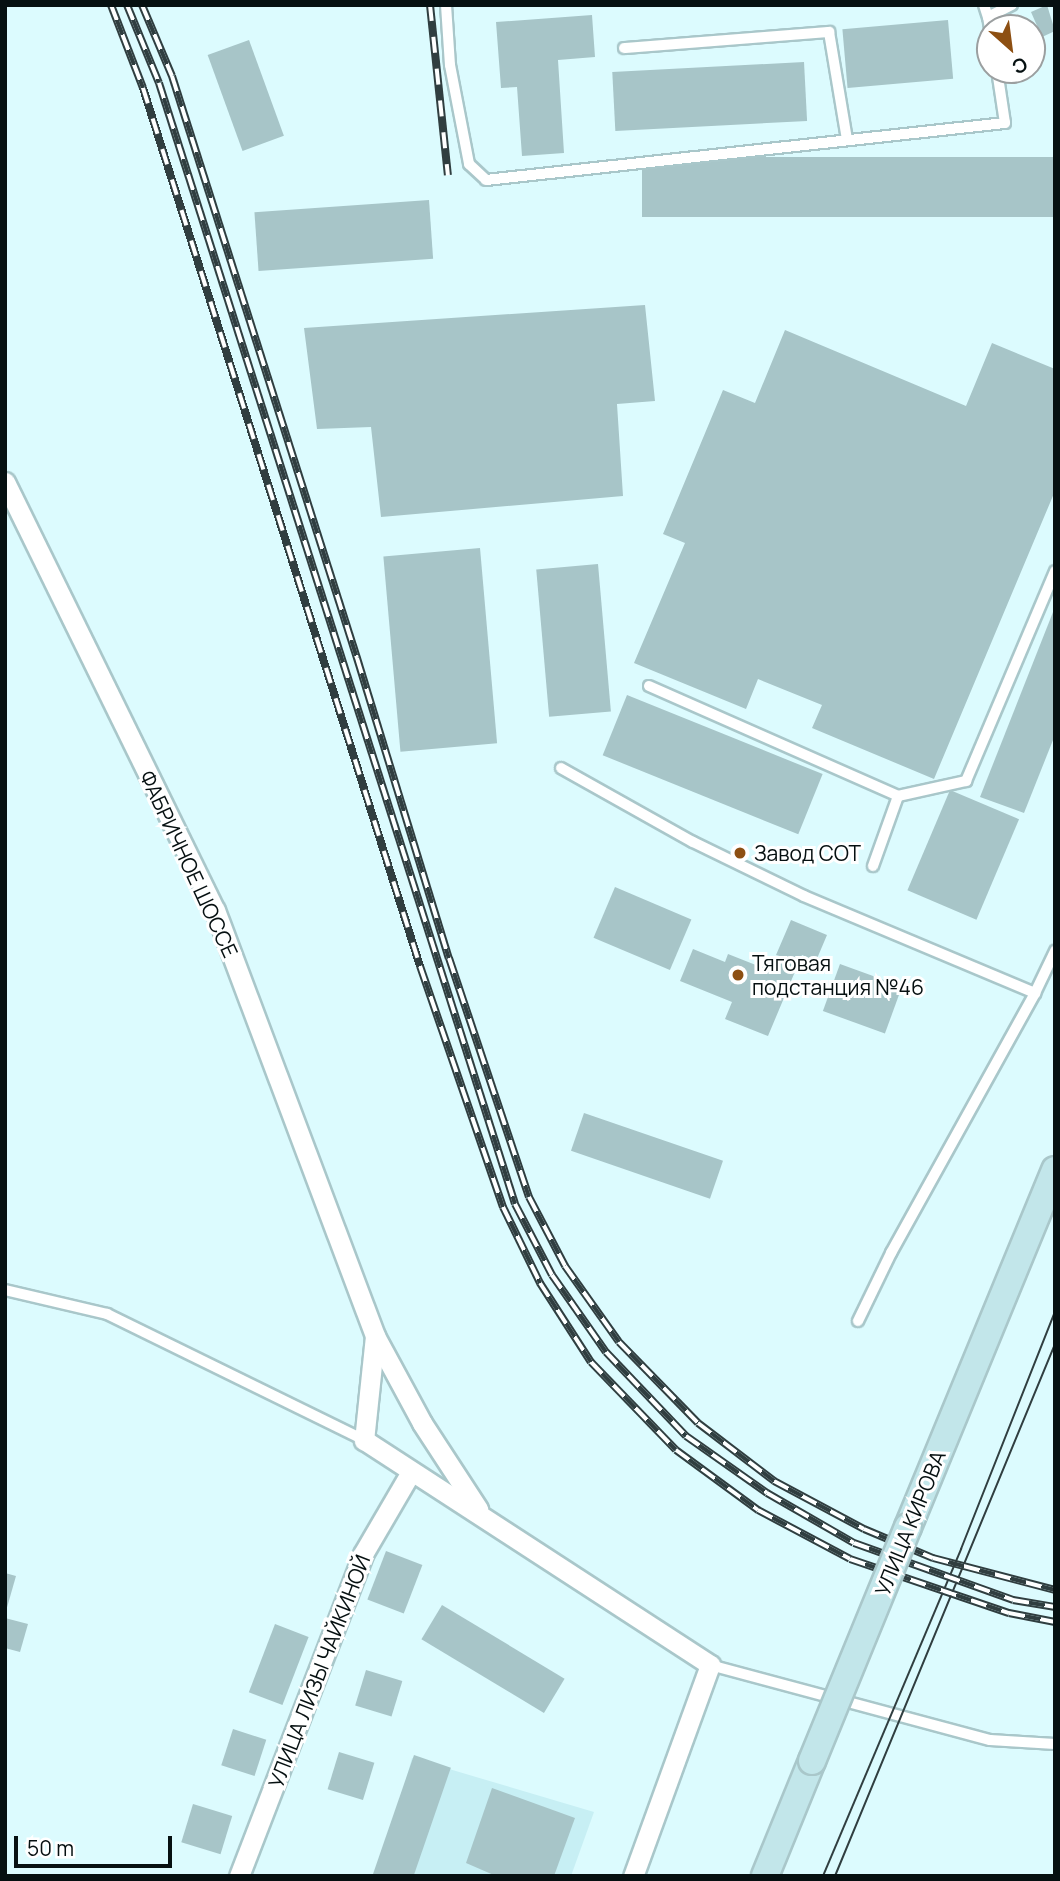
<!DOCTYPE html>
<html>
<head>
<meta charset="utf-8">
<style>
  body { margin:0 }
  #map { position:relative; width:1060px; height:1881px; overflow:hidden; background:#dcfbfe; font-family:Manrope,sans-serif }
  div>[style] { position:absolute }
  .built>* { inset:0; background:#c7eff4 }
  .building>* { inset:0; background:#a7c5c8; transform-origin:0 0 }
  .roads { filter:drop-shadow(2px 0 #a9c7ca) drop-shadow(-2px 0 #a9c7ca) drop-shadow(0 2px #a9c7ca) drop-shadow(0 -2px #a9c7ca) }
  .lane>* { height:10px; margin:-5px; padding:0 5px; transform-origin:5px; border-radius:5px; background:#fff }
  .street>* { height:19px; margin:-9.5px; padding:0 9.5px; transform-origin:9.5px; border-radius:9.5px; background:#fff }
  .secondary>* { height:26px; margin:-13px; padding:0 13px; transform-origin:13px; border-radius:13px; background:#c2e6ea }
  .tram>* { height:2px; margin:-1px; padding:0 1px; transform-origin:1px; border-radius:1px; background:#303e40 }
  .rail>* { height:8px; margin-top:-4px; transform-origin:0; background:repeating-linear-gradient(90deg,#fff 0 16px,#303e40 0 32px); box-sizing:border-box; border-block:2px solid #303e40 }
  .bridges { filter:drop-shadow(2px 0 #a9c7ca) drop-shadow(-2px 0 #a9c7ca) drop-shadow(0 2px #a9c7ca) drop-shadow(0 -2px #a9c7ca) }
  .secondary-bridge>* { height:26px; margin:-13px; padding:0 13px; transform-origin:13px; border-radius:13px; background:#c2e6ea }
  .dots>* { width:19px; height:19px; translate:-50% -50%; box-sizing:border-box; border:4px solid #fff; border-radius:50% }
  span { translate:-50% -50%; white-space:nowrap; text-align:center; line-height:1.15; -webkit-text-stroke:6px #fff; paint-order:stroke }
  .poi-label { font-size:21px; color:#061011 }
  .left { translate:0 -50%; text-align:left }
  .street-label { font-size:21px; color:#061011 }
  .frame { position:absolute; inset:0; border:7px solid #061011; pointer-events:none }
  .north { position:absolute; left:976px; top:14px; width:70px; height:70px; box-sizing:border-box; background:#fff; border:2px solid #9b9fa0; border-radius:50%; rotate:152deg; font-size:19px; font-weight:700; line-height:28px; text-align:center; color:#061011 }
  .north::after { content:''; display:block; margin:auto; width:24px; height:32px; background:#8d4f12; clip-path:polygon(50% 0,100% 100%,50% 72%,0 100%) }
  .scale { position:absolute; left:14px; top:1836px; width:158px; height:32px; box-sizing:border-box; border:4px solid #061011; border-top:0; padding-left:9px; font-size:21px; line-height:24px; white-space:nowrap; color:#061011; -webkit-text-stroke:5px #fff; paint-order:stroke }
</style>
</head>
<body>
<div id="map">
  <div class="built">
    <i style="clip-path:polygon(412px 1758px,594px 1812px,571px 1876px,379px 1876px)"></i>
  </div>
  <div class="building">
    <i style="clip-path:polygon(1047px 5px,1055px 31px,1042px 37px,1031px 12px)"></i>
    <i style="clip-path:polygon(592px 15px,595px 57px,558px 60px,564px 153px,522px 156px,517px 87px,501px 88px,496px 22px)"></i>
    <i style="left:948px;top:20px;width:59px;height:106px;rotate:85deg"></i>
    <i style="left:249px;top:40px;width:102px;height:44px;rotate:70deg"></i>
    <i style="left:804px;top:62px;width:59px;height:192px;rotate:87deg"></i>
    <i style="left:1055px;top:157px;width:60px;height:413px;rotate:90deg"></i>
    <i style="left:429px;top:200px;width:59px;height:175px;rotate:86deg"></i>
    <i style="clip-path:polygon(645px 305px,655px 401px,617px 404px,623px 496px,381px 517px,371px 427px,317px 429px,304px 328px)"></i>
    <i style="clip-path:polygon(785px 330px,966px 406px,992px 343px,1055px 369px,1055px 491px,934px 779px,812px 728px,822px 705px,758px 679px,746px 709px,634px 663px,685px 543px,663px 534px,723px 390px,755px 403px)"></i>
    <i style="left:480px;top:548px;width:196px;height:97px;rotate:85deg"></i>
    <i style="left:598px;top:564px;width:148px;height:62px;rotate:85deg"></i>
    <i style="clip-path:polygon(1055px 607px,1055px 735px,1024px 813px,980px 797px)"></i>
    <i style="left:627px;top:695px;width:211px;height:65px;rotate:22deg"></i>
    <i style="left:950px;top:790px;width:75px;height:109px;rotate:23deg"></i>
    <i style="left:615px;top:887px;width:83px;height:55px;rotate:23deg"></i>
    <i style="clip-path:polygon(791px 920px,827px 935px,816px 961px,802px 955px,768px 1036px,725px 1019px,732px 1002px,680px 981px,693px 949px,725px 962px,728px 954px,766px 969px,770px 958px,781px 963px,783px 957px,776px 955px)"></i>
    <i style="left:840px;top:964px;width:66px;height:50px;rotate:20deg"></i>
    <i style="left:584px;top:1113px;width:147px;height:40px;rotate:19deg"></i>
    <i style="left:386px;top:1551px;width:39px;height:52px;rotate:21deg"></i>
    <i style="clip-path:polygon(5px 1573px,16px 1576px,6px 1611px,5px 1611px)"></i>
    <i style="left:442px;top:1605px;width:143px;height:40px;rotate:31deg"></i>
    <i style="clip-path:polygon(5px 1618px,28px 1624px,20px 1652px,5px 1648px)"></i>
    <i style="left:275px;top:1624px;width:36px;height:73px;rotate:21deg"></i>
    <i style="left:366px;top:1670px;width:38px;height:37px;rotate:17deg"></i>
    <i style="left:233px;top:1729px;width:35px;height:38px;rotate:18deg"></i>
    <i style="left:339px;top:1752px;width:37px;height:39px;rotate:17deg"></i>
    <i style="left:414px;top:1755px;width:39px;height:128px;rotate:19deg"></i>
    <i style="clip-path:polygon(492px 1788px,575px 1818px,554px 1876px,496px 1876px,466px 1863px)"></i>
    <i style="left:193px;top:1804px;width:41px;height:40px;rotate:17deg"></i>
  </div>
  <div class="roads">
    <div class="lane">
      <i style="left:446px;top:5px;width:60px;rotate:86.2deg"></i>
      <i style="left:450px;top:65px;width:101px;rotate:79.1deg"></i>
      <i style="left:469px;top:164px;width:23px;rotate:43deg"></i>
      <i style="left:486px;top:180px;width:522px;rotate:-6.27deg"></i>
      <i style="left:1005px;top:123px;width:54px;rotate:-98.6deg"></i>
      <i style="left:984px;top:5px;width:13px;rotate:72deg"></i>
      <i style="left:990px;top:29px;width:12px;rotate:-99deg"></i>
      <i style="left:988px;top:17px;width:27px;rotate:-27deg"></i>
      <i style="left:624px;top:48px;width:206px;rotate:-4.5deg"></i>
      <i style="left:829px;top:32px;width:109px;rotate:80.5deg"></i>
      <i style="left:649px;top:686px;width:272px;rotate:23.8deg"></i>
      <i style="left:898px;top:796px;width:70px;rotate:-12.4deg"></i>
      <i style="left:966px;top:781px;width:228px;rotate:-67deg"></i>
      <i style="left:561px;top:768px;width:151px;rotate:29.3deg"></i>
      <i style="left:693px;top:842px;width:123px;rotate:25.9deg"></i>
      <i style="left:804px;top:896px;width:251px;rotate:22.8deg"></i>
      <i style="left:873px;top:866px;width:74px;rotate:-70.3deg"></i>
      <i style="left:5px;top:1290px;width:105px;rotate:13.2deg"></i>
      <i style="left:107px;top:1314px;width:286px;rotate:26.1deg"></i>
      <i style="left:858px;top:1321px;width:76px;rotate:-64.1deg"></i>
      <i style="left:891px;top:1253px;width:297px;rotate:-61deg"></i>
      <i style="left:1035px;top:993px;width:47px;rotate:-64.5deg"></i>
      <i style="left:710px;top:1665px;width:290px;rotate:15deg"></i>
      <i style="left:990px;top:1740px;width:65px;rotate:3.5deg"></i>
    </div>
    <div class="street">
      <i style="left:5px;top:482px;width:477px;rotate:63.9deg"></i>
      <i style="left:215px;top:910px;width:455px;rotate:69.4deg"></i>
      <i style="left:375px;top:1336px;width:105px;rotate:96deg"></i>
      <i style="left:364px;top:1440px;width:413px;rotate:33deg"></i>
      <i style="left:710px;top:1665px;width:225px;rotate:110deg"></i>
      <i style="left:375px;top:1336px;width:99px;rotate:61.6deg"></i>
      <i style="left:422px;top:1423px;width:103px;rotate:56.9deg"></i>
      <i style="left:239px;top:1876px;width:345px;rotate:-68.9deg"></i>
      <i style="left:363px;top:1554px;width:95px;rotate:-59.7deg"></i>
    </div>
    <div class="secondary">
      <i style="left:908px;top:1527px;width:386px;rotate:-67.6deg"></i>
      <i style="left:765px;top:1876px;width:124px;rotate:-67.8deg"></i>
    </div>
  </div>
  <div class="tram">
    <i style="left:823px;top:1876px;width:355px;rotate:-67.1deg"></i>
    <i style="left:961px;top:1549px;width:255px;rotate:-68.4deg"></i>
    <i style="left:835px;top:1876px;width:576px;rotate:-67.53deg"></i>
  </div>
  <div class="rail">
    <i style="left:111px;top:5px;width:89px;rotate:68.9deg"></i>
    <i style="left:143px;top:88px;width:921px;rotate:72.49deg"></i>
    <i style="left:420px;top:966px;width:255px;rotate:71deg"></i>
    <i style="left:503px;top:1207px;width:85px;rotate:64deg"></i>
    <i style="left:540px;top:1283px;width:94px;rotate:57.2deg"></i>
    <i style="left:591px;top:1362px;width:122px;rotate:46deg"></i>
    <i style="left:676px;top:1450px;width:102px;rotate:36.2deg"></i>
    <i style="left:758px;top:1510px;width:104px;rotate:28deg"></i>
    <i style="left:850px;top:1559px;width:168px;rotate:18.8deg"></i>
    <i style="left:1009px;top:1613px;width:47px;rotate:11.1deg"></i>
    <i style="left:127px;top:5px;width:84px;rotate:67.7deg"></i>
    <i style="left:159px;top:83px;width:1176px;rotate:72.38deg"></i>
    <i style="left:515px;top:1204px;width:80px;rotate:62.5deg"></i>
    <i style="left:552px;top:1275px;width:94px;rotate:55deg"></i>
    <i style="left:606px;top:1352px;width:116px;rotate:46.4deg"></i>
    <i style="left:686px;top:1436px;width:99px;rotate:35.1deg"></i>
    <i style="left:767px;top:1493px;width:100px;rotate:29.9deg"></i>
    <i style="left:854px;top:1543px;width:169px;rotate:19.7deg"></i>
    <i style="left:1013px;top:1600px;width:43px;rotate:9.5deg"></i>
    <i style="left:142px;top:5px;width:77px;rotate:67.1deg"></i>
    <i style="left:172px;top:76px;width:611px;rotate:72.37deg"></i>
    <i style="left:357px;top:658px;width:314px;rotate:73deg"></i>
    <i style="left:449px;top:958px;width:252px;rotate:71.5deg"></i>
    <i style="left:529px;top:1197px;width:78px;rotate:62.4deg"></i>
    <i style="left:565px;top:1266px;width:93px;rotate:54.6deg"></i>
    <i style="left:619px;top:1342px;width:113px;rotate:45.7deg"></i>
    <i style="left:698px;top:1423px;width:96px;rotate:37.3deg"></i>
    <i style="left:774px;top:1481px;width:102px;rotate:28.1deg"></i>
    <i style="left:864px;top:1529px;width:75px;rotate:22.8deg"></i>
    <i style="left:933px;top:1558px;width:126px;rotate:14.7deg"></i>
    <i style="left:430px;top:5px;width:171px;rotate:84deg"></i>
  </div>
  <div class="bridges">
    <div class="secondary-bridge">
      <i style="left:812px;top:1761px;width:253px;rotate:-67.7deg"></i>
    </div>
  </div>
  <div class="dots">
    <i style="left:740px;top:853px;background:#8d4f12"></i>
    <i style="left:738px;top:975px;background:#8d4f12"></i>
  </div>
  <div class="poi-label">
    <span class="left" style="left:754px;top:853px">Завод СОТ</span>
    <span class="left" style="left:752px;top:975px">Тяговая<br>подстанция №46</span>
  </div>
  <div class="street-label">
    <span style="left:189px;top:864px;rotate:65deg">ФАБРИЧНОЕ ШОССЕ</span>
    <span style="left:910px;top:1523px;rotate:-68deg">УЛИЦА КИРОВА</span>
    <span style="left:319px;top:1671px;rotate:-69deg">УЛИЦА ЛИЗЫ ЧАЙКИНОЙ</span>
  </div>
  <div class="frame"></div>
  <div class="north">С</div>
  <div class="scale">50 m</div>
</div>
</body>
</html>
